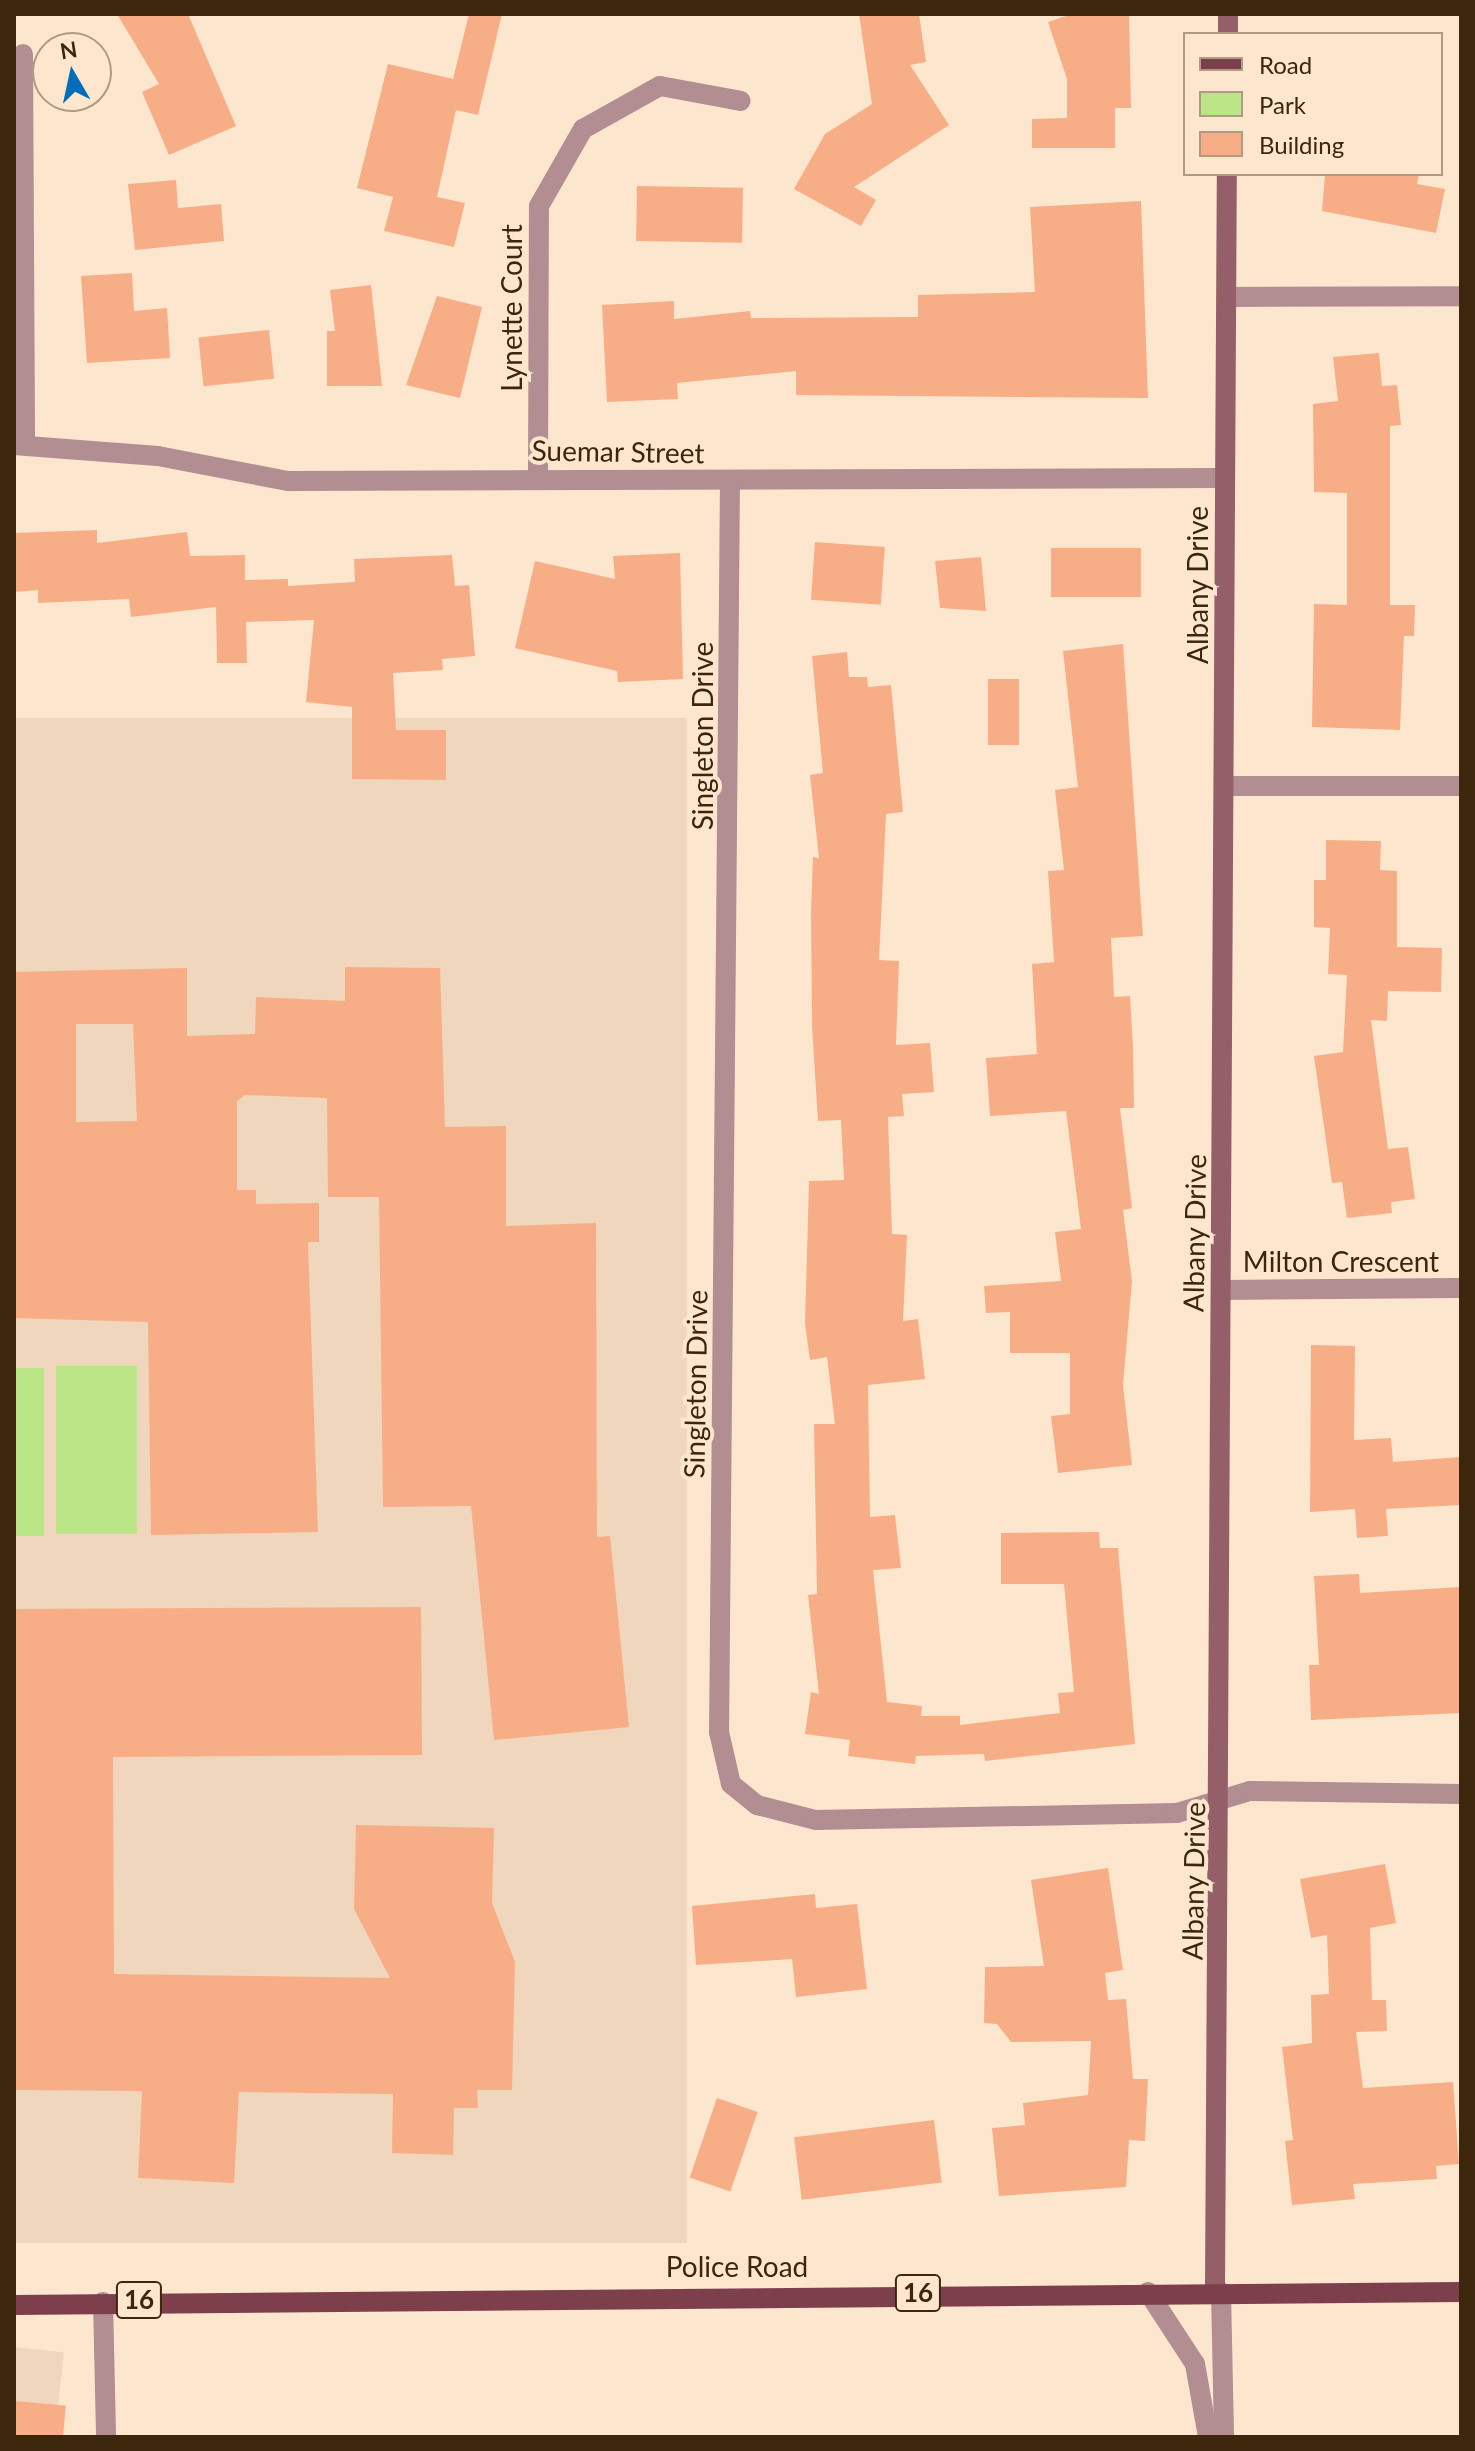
<!DOCTYPE html>
<html>
<head>
<meta charset="utf-8">
<style>
  body { margin:0 }
  #map { position:relative; width:1475px; height:2451px; overflow:hidden; background:#fde6ce; font-family:Lato,sans-serif }
  div>[style] { position:absolute }
  .built>* { inset:0; background:#efd6bc; transform-origin:0 0 }
  .green>* { inset:0; background:#bbe688; transform-origin:0 0 }
  .building>* { inset:0; background:#f7ae86; transform-origin:0 0 }
  .street>* { height:20px; margin:-10px; padding:0 10px; transform-origin:10px; border-radius:10px; background:#b28d92 }
  .secondary>* { height:20px; margin:-10px; padding:0 10px; transform-origin:10px; border-radius:10px; background:#945f68 }
  .primary>* { height:20px; margin:-10px; padding:0 10px; transform-origin:10px; border-radius:10px; background:#7d3f4b }
  span { translate:-50% -50%; white-space:nowrap; text-align:center; line-height:1.15; -webkit-text-stroke:8px #fde6ce; paint-order:stroke }
  .shield-label span { padding:2px 6px; background:#fde6ce; border:2px solid; border-radius:6px; -webkit-text-stroke-width:0 }
  .shield-label { font-size:26px; color:#3c270d; font-weight:700 }
  .street-label { font-size:28px; color:#3c270d }
  .frame { position:absolute; inset:0; border:16px solid #3c270d; pointer-events:none }
  .legend { position:absolute; left:1183px; top:32px; width:260px; height:144px; box-sizing:border-box; background:#fde6ce; border:2px solid #b09a81; margin:0; padding:10px 14px; list-style:none; font-size:24px; color:#3c270d }
  .legend li { display:flex; align-items:center; gap:16px; height:40px }
  .legend b { width:40px; border:2px solid #b09a81 }
  .north { position:absolute; left:32px; top:32px; width:80px; height:80px; box-sizing:border-box; background:#fde6ce; border:2px solid #b09a81; border-radius:50%; rotate:351deg; font-size:22px; font-weight:700; line-height:32px; text-align:center; color:#3c270d }
  .north::after { content:''; display:block; margin:auto; width:28px; height:36px; background:#026eb9; clip-path:polygon(50% 0,100% 100%,50% 72%,0 100%) }
</style>
</head>
<body>
<div id="map">
  <div class="built">
    <i style="left:687px;top:718px;width:1525px;height:673px;rotate:90deg"></i>
    <i style="left:14px;top:2347px;width:50px;height:90px;rotate:6deg"></i>
  </div>
  <div class="green">
    <i style="left:56px;top:1366px;width:81px;height:168px"></i>
    <i style="left:14px;top:1368px;width:30px;height:168px"></i>
  </div>
  <div class="building">
    <i style="clip-path:polygon(117px 14px,188px 14px,236px 126px,169px 155px,142px 92px,159px 84px)"></i>
    <i style="clip-path:polygon(469px 14px,502px 14px,478px 115px,456px 110px,441px 179px,437px 197px,465px 203px,454px 247px,384px 231px,393px 197px,357px 188px,388px 64px,453px 79px)"></i>
    <i style="clip-path:polygon(859px 14px,919px 14px,926px 62px,910px 65px,949px 125px,854px 187px,876px 200px,861px 226px,794px 189px,825px 134px,872px 104px)"></i>
    <i style="clip-path:polygon(1072px 14px,1129px 14px,1131px 108px,1115px 108px,1115px 148px,1032px 148px,1032px 119px,1067px 118px,1067px 79px,1048px 22px)"></i>
    <i style="clip-path:polygon(1325px 174px,1419px 174px,1417px 184px,1445px 189px,1436px 233px,1322px 211px)"></i>
    <i style="clip-path:polygon(176px 180px,178px 208px,221px 204px,224px 241px,135px 250px,128px 184px)"></i>
    <i style="left:637px;top:186px;width:106px;height:55px;rotate:1deg"></i>
    <i style="clip-path:polygon(1141px 201px,1148px 398px,796px 395px,796px 371px,677px 383px,678px 399px,607px 402px,602px 305px,674px 301px,674px 319px,750px 311px,751px 318px,918px 317px,918px 295px,1035px 292px,1030px 207px)"></i>
    <i style="clip-path:polygon(132px 273px,134px 311px,167px 308px,170px 358px,87px 363px,81px 276px)"></i>
    <i style="clip-path:polygon(371px 285px,382px 386px,327px 386px,327px 331px,335px 331px,330px 290px)"></i>
    <i style="clip-path:polygon(437px 296px,482px 307px,460px 398px,406px 385px)"></i>
    <i style="left:269px;top:330px;width:49px;height:71px;rotate:84deg"></i>
    <i style="clip-path:polygon(1379px 353px,1382px 386px,1397px 385px,1401px 425px,1390px 426px,1390px 605px,1415px 605px,1414px 636px,1404px 636px,1400px 730px,1312px 727px,1314px 604px,1347px 605px,1347px 493px,1314px 492px,1313px 404px,1338px 401px,1333px 357px)"></i>
    <i style="clip-path:polygon(97px 530px,97px 543px,187px 532px,190px 556px,245px 555px,245px 580px,288px 579px,288px 586px,355px 582px,354px 559px,452px 555px,455px 586px,469px 585px,475px 656px,442px 659px,443px 670px,393px 673px,396px 730px,446px 730px,446px 780px,352px 779px,352px 707px,306px 702px,314px 620px,246px 622px,247px 663px,217px 663px,216px 607px,131px 617px,129px 599px,38px 603px,38px 590px,14px 592px,14px 533px)"></i>
    <i style="left:815px;top:542px;width:70px;height:58px;rotate:4deg"></i>
    <i style="left:1051px;top:548px;width:90px;height:49px"></i>
    <i style="clip-path:polygon(680px 553px,683px 679px,618px 682px,617px 671px,515px 648px,535px 561px,615px 579px,613px 556px)"></i>
    <i style="clip-path:polygon(981px 557px,986px 611px,940px 608px,935px 561px)"></i>
    <i style="clip-path:polygon(1123px 644px,1143px 936px,1111px 938px,1114px 997px,1130px 996px,1133px 1047px,1134px 1108px,1120px 1108px,1132px 1208px,1123px 1210px,1132px 1281px,1123px 1385px,1132px 1465px,1058px 1473px,1051px 1416px,1070px 1414px,1070px 1353px,1010px 1353px,1010px 1312px,986px 1313px,984px 1286px,1061px 1281px,1055px 1232px,1081px 1229px,1066px 1111px,990px 1116px,986px 1058px,1037px 1054px,1032px 964px,1054px 962px,1048px 871px,1064px 870px,1055px 790px,1078px 787px,1063px 651px)"></i>
    <i style="clip-path:polygon(847px 652px,849px 677px,867px 677px,868px 687px,891px 685px,903px 812px,886px 814px,879px 960px,899px 961px,896px 1045px,930px 1043px,934px 1092px,902px 1094px,904px 1116px,888px 1117px,892px 1234px,907px 1235px,903px 1321px,918px 1319px,925px 1379px,868px 1385px,870px 1517px,895px 1515px,901px 1568px,873px 1570px,887px 1702px,922px 1706px,921px 1716px,960px 1716px,960px 1725px,1060px 1713px,1058px 1693px,1074px 1692px,1064px 1584px,1001px 1584px,1001px 1533px,1099px 1532px,1100px 1548px,1118px 1548px,1135px 1744px,985px 1761px,984px 1754px,916px 1756px,915px 1764px,848px 1756px,850px 1740px,805px 1734px,811px 1692px,819px 1694px,808px 1595px,817px 1594px,814px 1424px,835px 1424px,827px 1357px,810px 1360px,805px 1324px,809px 1181px,844px 1180px,841px 1120px,818px 1121px,812px 1026px,811px 911px,813px 857px,819px 858px,810px 775px,823px 773px,812px 656px)"></i>
    <i style="left:988px;top:679px;width:31px;height:66px"></i>
    <i style="clip-path:polygon(1326px 840px,1381px 841px,1380px 870px,1397px 871px,1397px 947px,1442px 948px,1441px 992px,1388px 991px,1387px 1021px,1371px 1020px,1388px 1149px,1408px 1147px,1415px 1199px,1391px 1202px,1392px 1213px,1347px 1218px,1342px 1182px,1332px 1183px,1314px 1056px,1343px 1052px,1347px 975px,1328px 974px,1330px 928px,1314px 927px,1314px 880px,1326px 880px)"></i>
    <i style="clip-path:polygon(evenodd,345px 967px,440px 968px,445px 1127px,506px 1126px,506px 1226px,596px 1223px,597px 1537px,610px 1536px,629px 1727px,494px 1740px,471px 1506px,383px 1507px,379px 1197px,328px 1197px,327px 1098px,245px 1095px,237px 1101px,237px 1190px,256px 1190px,256px 1204px,319px 1203px,319px 1242px,308px 1242px,318px 1532px,151px 1535px,148px 1322px,14px 1318px,14px 972px,187px 968px,187px 1036px,255px 1034px,256px 997px,345px 1001px,345px 967px,76px 1024px,133px 1024px,137px 1121px,76px 1122px,76px 1024px)"></i>
    <i style="clip-path:polygon(1311px 1345px,1355px 1346px,1354px 1440px,1391px 1438px,1393px 1462px,1461px 1457px,1461px 1505px,1386px 1509px,1388px 1536px,1357px 1538px,1355px 1509px,1310px 1512px)"></i>
    <i style="clip-path:polygon(1359px 1574px,1360px 1593px,1461px 1587px,1461px 1713px,1311px 1720px,1309px 1665px,1319px 1665px,1314px 1576px)"></i>
    <i style="clip-path:polygon(421px 1607px,422px 1755px,113px 1757px,114px 1974px,390px 1978px,354px 1909px,356px 1825px,494px 1828px,492px 1903px,515px 1962px,512px 2090px,477px 2090px,478px 2108px,454px 2108px,453px 2155px,392px 2153px,393px 2094px,239px 2092px,234px 2183px,138px 2178px,142px 2091px,14px 2090px,14px 1609px)"></i>
    <i style="clip-path:polygon(1385px 1864px,1396px 1923px,1370px 1928px,1372px 2000px,1386px 2000px,1387px 2031px,1356px 2032px,1363px 2088px,1453px 2082px,1459px 2164px,1436px 2166px,1437px 2179px,1353px 2184px,1355px 2199px,1292px 2205px,1285px 2141px,1293px 2140px,1282px 2047px,1312px 2043px,1311px 1995px,1329px 1994px,1327px 1935px,1311px 1938px,1300px 1879px)"></i>
    <i style="clip-path:polygon(1108px 1868px,1123px 1970px,1105px 1973px,1108px 2000px,1126px 1999px,1133px 2079px,1148px 2079px,1145px 2141px,1129px 2140px,1126px 2187px,999px 2196px,992px 2128px,1025px 2125px,1023px 2103px,1088px 2095px,1091px 2041px,1011px 2042px,997px 2024px,984px 2023px,985px 1967px,1044px 1966px,1031px 1880px)"></i>
    <i style="clip-path:polygon(815px 1894px,816px 1908px,857px 1904px,867px 1989px,796px 1997px,792px 1959px,696px 1965px,692px 1906px)"></i>
    <i style="left:717px;top:2098px;width:43px;height:84px;rotate:19deg"></i>
    <i style="left:934px;top:2120px;width:63px;height:141px;rotate:83deg"></i>
    <i style="left:14px;top:2401px;width:52px;height:36px;rotate:5deg"></i>
  </div>
  <div class="street">
    <i style="left:23px;top:54px;width:391px;rotate:89.7deg"></i>
    <i style="left:1227px;top:297px;width:234px;rotate:-0.2deg"></i>
    <i style="left:14px;top:445px;width:144px;rotate:4.4deg"></i>
    <i style="left:158px;top:456px;width:132px;rotate:10.9deg"></i>
    <i style="left:288px;top:481px;width:937px;rotate:-0.18deg"></i>
    <i style="left:538px;top:477px;width:271px;rotate:-89.8deg"></i>
    <i style="left:539px;top:206px;width:89px;rotate:-60.3deg"></i>
    <i style="left:583px;top:129px;width:88px;rotate:-29.2deg"></i>
    <i style="left:660px;top:86px;width:82px;rotate:10.5deg"></i>
    <i style="left:730px;top:480px;width:1252px;rotate:90.5deg"></i>
    <i style="left:719px;top:1732px;width:53px;rotate:77deg"></i>
    <i style="left:731px;top:1784px;width:33px;rotate:39deg"></i>
    <i style="left:757px;top:1805px;width:61px;rotate:14.3deg"></i>
    <i style="left:816px;top:1820px;width:361px;rotate:-1.1deg"></i>
    <i style="left:1177px;top:1813px;width:76px;rotate:-16.8deg"></i>
    <i style="left:1250px;top:1791px;width:211px;rotate:0.8deg"></i>
    <i style="left:1227px;top:786px;width:234px"></i>
    <i style="left:1221px;top:1290px;width:240px;rotate:-0.5deg"></i>
    <i style="left:1148px;top:2292px;width:86px;rotate:56.9deg"></i>
    <i style="left:1195px;top:2364px;width:74px;rotate:79.9deg"></i>
    <i style="left:1221px;top:2292px;width:145px;rotate:88.8deg"></i>
    <i style="left:103px;top:2302px;width:135px;rotate:88.7deg"></i>
  </div>
  <div class="secondary">
    <i style="left:1228px;top:34px;width:20px;rotate:-90deg"></i>
    <i style="left:1215px;top:2292px;width:2118px;rotate:-89.68deg"></i>
  </div>
  <div class="primary">
    <i style="left:14px;top:2305px;width:1447px;rotate:-0.51deg"></i>
  </div>
  <div class="shield-label">
    <span style="left:918px;top:2293px">16</span>
    <span style="left:139px;top:2300px">16</span>
  </div>
  <div class="street-label">
    <span style="left:511px;top:308px;rotate:-90deg">Lynette Court</span>
    <span style="left:618px;top:451px;rotate:1deg">Suemar Street</span>
    <span style="left:1197px;top:585px;rotate:-90deg">Albany Drive</span>
    <span style="left:702px;top:736px;rotate:-90deg">Singleton Drive</span>
    <span style="left:1194px;top:1233px;rotate:-89deg">Albany Drive</span>
    <span style="left:1341px;top:1261px">Milton Crescent</span>
    <span style="left:695px;top:1384px;rotate:-89deg">Singleton Drive</span>
    <span style="left:1193px;top:1881px;rotate:-89deg">Albany Drive</span>
    <span style="left:737px;top:2266px">Police Road</span>
  </div>
  <div class="frame"></div>
  <ul class="legend">
  <li><b style="height:10px;background:#7d3f4b"></b>Road</li>
  <li><b style="height:22px;background:#bbe688"></b>Park</li>
  <li><b style="height:22px;background:#f7ae86"></b>Building</li>
  </ul>
  <div class="north">N</div>
</div>
</body>
</html>
